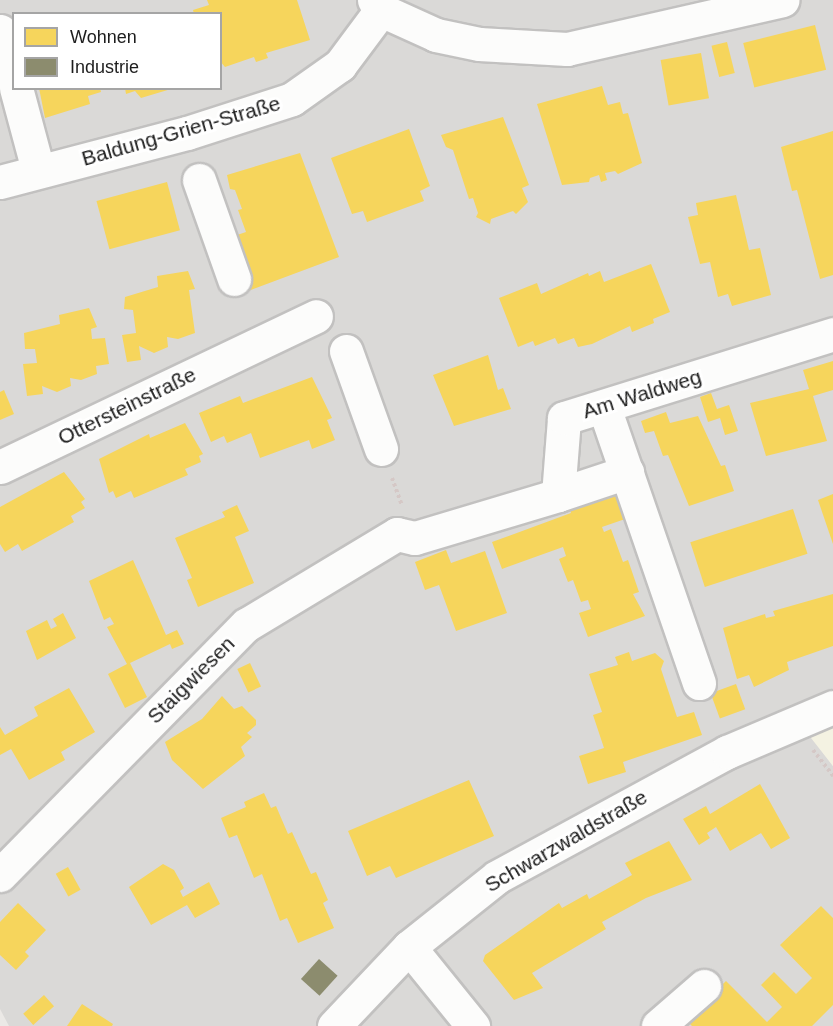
<!DOCTYPE html>
<html>
<head>
<meta charset="utf-8">
<style>
  body { margin:0 }
  #map { position:relative; width:833px; height:1026px; overflow:hidden; background:#ebe9e6; font-family:Arial,sans-serif }
  div>[style] { position:absolute }
  .residential>* { inset:0; background:#dad9d7 }
  .education>* { inset:0; background:#f4f2e2 }
  .homes>* { inset:0; background:#f6d55c; transform-origin:0 0 }
  .industry>* { inset:0; background:#8c8c6e; transform-origin:0 0 }
  .path>* { height:4px; margin-top:-2px; transform-origin:0; background:repeating-linear-gradient(90deg,#d5c8c6 0 3px,transparent 0 6px) }
  .roads { filter:drop-shadow(2px 0 #c2c1c0) drop-shadow(-2px 0 #c2c1c0) drop-shadow(0 2px #c2c1c0) drop-shadow(0 -2px #c2c1c0) }
  .minor>* { height:33px; margin:-16.5px; padding:0 16.5px; transform-origin:16.5px; border-radius:16.5px; background:#fcfcfb }
  span { translate:-50% -50%; white-space:nowrap; text-align:center; line-height:1.15; -webkit-text-stroke:6px #fff; paint-order:stroke }
  .street-label { font-size:21px; color:#1d1d1d }
  .legend { position:absolute; left:12px; top:12px; width:210px; height:78px; box-sizing:border-box; background:#fff; border:2px solid #a5a5a5; margin:0; padding:8px 10px; list-style:none; font-size:18px; color:#1d1d1d }
  .legend li { display:flex; align-items:center; gap:12px; height:30px }
  .legend b { width:30px; border:2px solid #a5a5a5 }
</style>
</head>
<body>
<div id="map">
  <div class="residential">
    <i style="clip-path:polygon(evenodd,0 0,833px 0,833px 719px,805px 729px,833px 766px,833px 1026px,9px 1026px,0 1009px,0 0,14px 14px,220px 14px,220px 88px,14px 88px,14px 14px)"></i>
  </div>
  <div class="education">
    <i style="clip-path:polygon(833px 719px,833px 766px,804px 729px)"></i>
  </div>
  <div class="homes">
    <i style="clip-path:polygon(207px 0,297px 0,310px 40px,266px 53px,268px 58px,256px 62px,254px 57px,225px 67px,220px 61px,220px 14px,194px 14px,193px 10px,209px 5px)"></i>
    <i style="left:815px;top:25px;width:46px;height:74px;rotate:76deg"></i>
    <i style="left:727px;top:42px;width:32px;height:16px;rotate:76deg"></i>
    <i style="left:701px;top:53px;width:46px;height:41px;rotate:80deg"></i>
    <i style="clip-path:polygon(602px 86px,608px 105px,620px 102px,623px 114px,628px 113px,642px 163px,618px 174px,615px 171px,605px 173px,607px 180px,601px 182px,599px 175px,590px 178px,589px 182px,562px 185px,537px 104px)"></i>
    <i style="clip-path:polygon(39px 88px,100px 88px,101px 92px,88px 96px,90px 104px,45px 118px)"></i>
    <i style="clip-path:polygon(125px 88px,170px 88px,171px 89px,141px 98px,135px 91px,126px 94px)"></i>
    <i style="clip-path:polygon(503px 117px,529px 185px,522px 188px,528px 202px,516px 214px,513px 211px,491px 219px,490px 224px,476px 217px,478px 213px,473px 198px,469px 199px,453px 150px,446px 147px,441px 135px)"></i>
    <i style="clip-path:polygon(409px 129px,430px 186px,420px 191px,424px 201px,367px 222px,363px 211px,352px 214px,331px 158px)"></i>
    <i style="clip-path:polygon(833px 131px,833px 275px,820px 279px,797px 190px,792px 191px,781px 147px)"></i>
    <i style="clip-path:polygon(300px 153px,339px 257px,248px 291px,228px 238px,246px 232px,238px 210px,242px 209px,235px 190px,230px 189px,227px 175px)"></i>
    <i style="left:167px;top:182px;width:50px;height:73px;rotate:75deg"></i>
    <i style="clip-path:polygon(736px 195px,749px 250px,760px 248px,771px 295px,732px 306px,728px 294px,718px 297px,710px 262px,700px 264px,688px 217px,698px 215px,696px 203px)"></i>
    <i style="clip-path:polygon(651px 264px,670px 312px,653px 319px,654px 323px,632px 332px,630px 326px,592px 344px,578px 347px,574px 338px,558px 344px,555px 338px,535px 346px,533px 341px,518px 347px,499px 298px,537px 283px,541px 294px,588px 273px,589px 276px,600px 271px,604px 282px)"></i>
    <i style="clip-path:polygon(188px 271px,195px 289px,189px 290px,195px 333px,178px 339px,167px 337px,168px 347px,154px 353px,139px 346px,141px 360px,127px 362px,122px 335px,136px 333px,133px 310px,124px 309px,125px 297px,158px 287px,157px 276px)"></i>
    <i style="clip-path:polygon(89px 308px,97px 327px,91px 329px,92px 339px,105px 338px,109px 364px,96px 366px,97px 374px,81px 380px,70px 378px,71px 386px,57px 392px,42px 386px,43px 394px,27px 396px,23px 364px,37px 363px,35px 349px,25px 349px,24px 333px,60px 324px,59px 315px)"></i>
    <i style="clip-path:polygon(488px 355px,498px 390px,503px 388px,511px 409px,454px 426px,433px 375px)"></i>
    <i style="clip-path:polygon(833px 361px,833px 390px,813px 396px,827px 441px,766px 456px,750px 403px,809px 389px,803px 370px)"></i>
    <i style="clip-path:polygon(312px 377px,332px 418px,327px 420px,335px 440px,312px 449px,309px 440px,260px 458px,251px 433px,227px 443px,224px 436px,211px 442px,199px 413px,240px 396px,243px 403px)"></i>
    <i style="clip-path:polygon(4px 390px,14px 414px,0 420px,0 392px)"></i>
    <i style="clip-path:polygon(711px 393px,717px 409px,729px 405px,738px 431px,725px 435px,720px 418px,708px 422px,700px 397px)"></i>
    <i style="clip-path:polygon(666px 412px,670px 423px,698px 416px,721px 466px,725px 465px,734px 491px,689px 506px,668px 455px,663px 456px,654px 431px,645px 433px,641px 421px)"></i>
    <i style="clip-path:polygon(185px 423px,203px 454px,199px 456px,201px 462px,185px 469px,188px 475px,134px 498px,131px 491px,116px 498px,113px 491px,109px 493px,99px 459px,149px 434px,150px 438px)"></i>
    <i style="clip-path:polygon(64px 472px,85px 499px,81px 502px,85px 508px,71px 516px,74px 522px,22px 551px,18px 544px,5px 552px,0 544px,0 507px)"></i>
    <i style="clip-path:polygon(617px 489px,628px 518px,602px 527px,604px 532px,611px 529px,623px 562px,628px 560px,639px 592px,633px 594px,645px 616px,588px 637px,579px 613px,591px 609px,588px 600px,581px 602px,573px 580px,568px 582px,559px 559px,566px 556px,563px 547px,502px 569px,492px 542px,571px 513px,569px 507px)"></i>
    <i style="clip-path:polygon(833px 494px,833px 544px,818px 500px)"></i>
    <i style="clip-path:polygon(237px 505px,249px 531px,235px 537px,254px 583px,198px 607px,187px 580px,192px 578px,175px 538px,225px 517px,222px 512px)"></i>
    <i style="left:793px;top:509px;width:47px;height:108px;rotate:72deg"></i>
    <i style="clip-path:polygon(446px 550px,451px 563px,485px 551px,507px 613px,456px 631px,439px 585px,425px 590px,415px 562px)"></i>
    <i style="clip-path:polygon(133px 560px,166px 635px,177px 630px,184px 644px,172px 649px,170px 644px,130px 663px,147px 697px,125px 708px,108px 674px,127px 664px,107px 627px,114px 624px,110px 617px,104px 620px,89px 581px)"></i>
    <i style="clip-path:polygon(833px 594px,833px 646px,787px 662px,789px 670px,754px 687px,749px 675px,737px 679px,723px 628px,765px 614px,766px 618px,775px 616px,773px 611px)"></i>
    <i style="clip-path:polygon(63px 613px,76px 638px,37px 660px,26px 631px,47px 620px,51px 629px,57px 626px,53px 619px)"></i>
    <i style="clip-path:polygon(629px 652px,632px 661px,655px 653px,664px 661px,661px 669px,677px 717px,694px 712px,702px 735px,623px 762px,626px 772px,588px 784px,579px 756px,604px 748px,593px 715px,602px 712px,589px 674px,618px 665px,615px 657px)"></i>
    <i style="left:250px;top:663px;width:26px;height:14px;rotate:65deg"></i>
    <i style="left:736px;top:684px;width:27px;height:27px;rotate:70deg"></i>
    <i style="clip-path:polygon(69px 688px,95px 732px,61px 752px,65px 760px,29px 780px,11px 749px,0 755px,0 727px,5px 735px,38px 716px,34px 707px)"></i>
    <i style="clip-path:polygon(222px 696px,234px 709px,242px 706px,256px 720px,256px 725px,247px 733px,252px 737px,241px 747px,245px 756px,203px 789px,172px 760px,165px 742px,202px 719px)"></i>
    <i style="clip-path:polygon(469px 780px,494px 836px,396px 878px,390px 866px,367px 876px,348px 831px)"></i>
    <i style="clip-path:polygon(760px 784px,790px 838px,771px 849px,761px 833px,730px 851px,716px 827px,707px 833px,710px 838px,699px 845px,683px 819px,706px 806px,710px 814px)"></i>
    <i style="clip-path:polygon(264px 793px,271px 808px,276px 806px,288px 834px,292px 832px,311px 874px,316px 872px,328px 900px,323px 903px,334px 928px,298px 943px,287px 918px,280px 921px,262px 874px,254px 878px,237px 835px,229px 838px,221px 818px,246px 807px,244px 802px)"></i>
    <i style="clip-path:polygon(669px 841px,692px 880px,646px 898px,602px 922px,606px 929px,532px 973px,543px 988px,514px 1000px,483px 961px,485px 955px,559px 903px,562px 908px,587px 894px,589px 899px,632px 875px,625px 863px)"></i>
    <i style="clip-path:polygon(163px 864px,174px 870px,184px 888px,180px 891px,183px 897px,209px 882px,220px 904px,195px 918px,187px 905px,151px 925px,129px 887px)"></i>
    <i style="left:68px;top:867px;width:26px;height:14px;rotate:61deg"></i>
    <i style="clip-path:polygon(18px 903px,46px 930px,25px 952px,29px 956px,16px 970px,0 955px,0 922px)"></i>
    <i style="clip-path:polygon(821px 906px,833px 918px,833px 1005px,812px 1026px,692px 1026px,686px 1020px,726px 981px,767px 1022px,782px 1007px,761px 985px,774px 972px,796px 994px,812px 978px,780px 945px)"></i>
    <i style="left:44px;top:995px;width:15px;height:28px;rotate:48deg"></i>
    <i style="clip-path:polygon(82px 1004px,113px 1024px,112px 1026px,67px 1026px)"></i>
  </div>
  <div class="industry">
    <i style="left:319px;top:959px;width:25px;height:27px;rotate:42deg"></i>
  </div>
  <div class="path">
    <i style="left:392px;top:478px;width:29px;rotate:70deg"></i>
    <i style="left:813px;top:750px;width:33px;rotate:52deg"></i>
  </div>
  <div class="roads">
    <div class="minor">
      <i style="left:374px;top:0;width:12px;rotate:55deg"></i>
      <i style="left:381px;top:10px;width:60px;rotate:24.4deg"></i>
      <i style="left:436px;top:35px;width:44px;rotate:11.8deg"></i>
      <i style="left:479px;top:44px;width:88px;rotate:3.3deg"></i>
      <i style="left:567px;top:49px;width:221px;rotate:-12.8deg"></i>
      <i style="left:0;top:31px;width:51px;rotate:74.1deg"></i>
      <i style="left:16px;top:88px;width:85px;rotate:75deg"></i>
      <i style="left:199px;top:180px;width:105px;rotate:70.5deg"></i>
      <i style="left:0;top:182px;width:193px;rotate:-14.7deg"></i>
      <i style="left:187px;top:133px;width:110px;rotate:-17.9deg"></i>
      <i style="left:292px;top:99px;width:59px;rotate:-35.3deg"></i>
      <i style="left:340px;top:65px;width:69px;rotate:-53.3deg"></i>
      <i style="left:346px;top:351px;width:104px;rotate:70.3deg"></i>
      <i style="left:604px;top:407px;width:292px;rotate:71deg"></i>
      <i style="left:0;top:467px;width:350px;rotate:-25.5deg"></i>
      <i style="left:558px;top:495px;width:73px;rotate:-18.4deg"></i>
      <i style="left:0;top:875px;width:351px;rotate:-45.5deg"></i>
      <i style="left:246px;top:625px;width:176px;rotate:-31.1deg"></i>
      <i style="left:397px;top:534px;width:18px;rotate:13deg"></i>
      <i style="left:415px;top:538px;width:149px;rotate:-16.7deg"></i>
      <i style="left:558px;top:495px;width:77px;rotate:-85.5deg"></i>
      <i style="left:564px;top:418px;width:282px;rotate:-17.3deg"></i>
      <i style="left:409px;top:947px;width:102px;rotate:51deg"></i>
      <i style="left:334px;top:1026px;width:109px;rotate:-46.5deg"></i>
      <i style="left:409px;top:947px;width:112px;rotate:-38.5deg"></i>
      <i style="left:497px;top:877px;width:262px;rotate:-28.5deg"></i>
      <i style="left:727px;top:752px;width:115px;rotate:-23deg"></i>
      <i style="left:658px;top:1026px;width:61px;rotate:-41deg"></i>
    </div>
  </div>
  <div class="street-label">
    <span style="left:181px;top:131px;rotate:-16deg">Baldung-Grien-Straße</span>
    <span style="left:642px;top:394px;rotate:-17deg">Am Waldweg</span>
    <span style="left:127px;top:406px;rotate:-26deg">Ottersteinstraße</span>
    <span style="left:191px;top:680px;rotate:-45deg">Staigwiesen</span>
    <span style="left:566px;top:841px;rotate:-30deg">Schwarzwaldstraße</span>
  </div>
  <ul class="legend">
  <li><b style="height:16px;background:#f6d55c"></b>Wohnen</li>
  <li><b style="height:16px;background:#8c8c6e"></b>Industrie</li>
  </ul>
</div>
</body>
</html>
